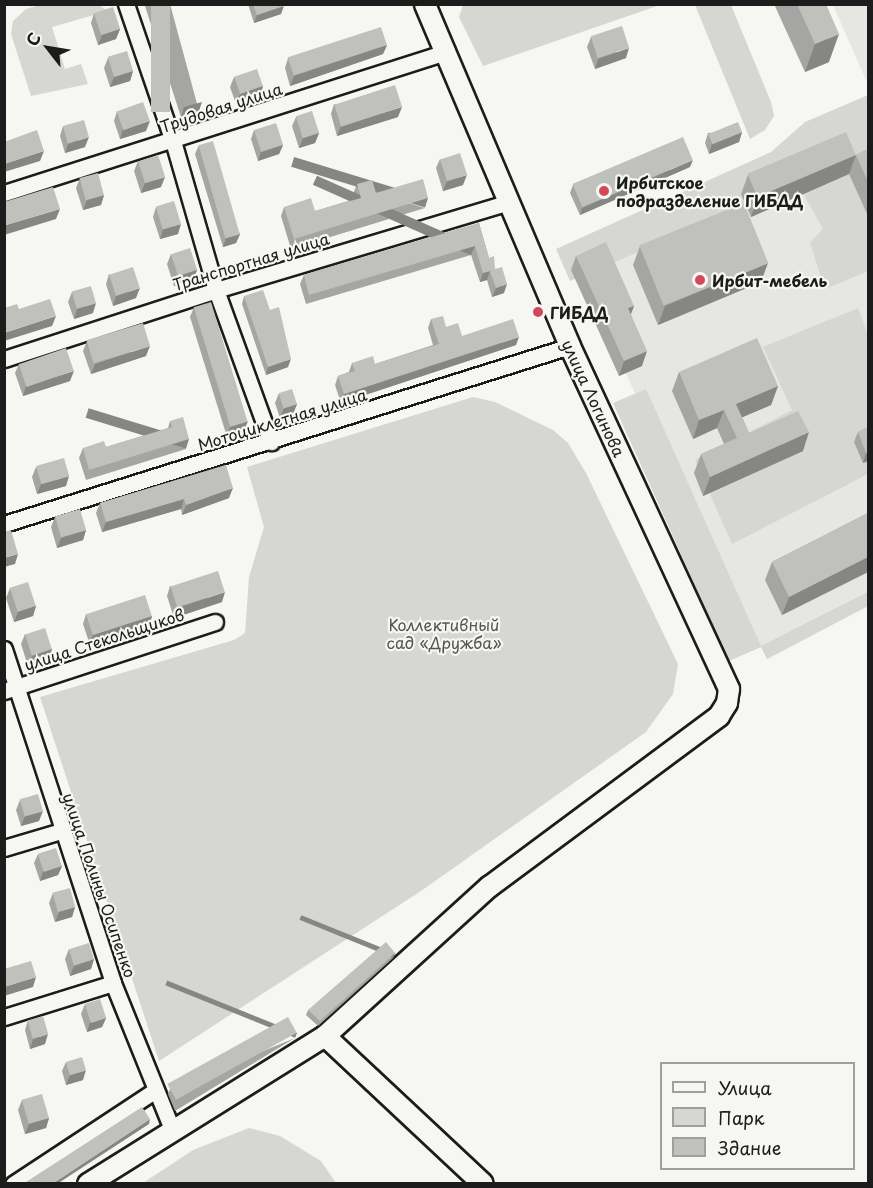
<!DOCTYPE html>
<html>
<head>
<meta charset="utf-8">
<style>
  body { margin:0 }
  #map { position:relative; width:873px; height:1188px; overflow:hidden; background:#f6f6f2; font-family:"Playpen Sans",sans-serif }
  div>[style] { position:absolute }
  .built>* { inset:0; background:#e6e6e2 }
  .green>* { inset:0; background:#d6d6d2 }
  .roads { filter:drop-shadow(2px 0 #1c1c1c) drop-shadow(-2px 0 #1c1c1c) drop-shadow(0 2px #1c1c1c) drop-shadow(0 -2px #1c1c1c) }
  .minor>* { height:15px; margin:-7.5px; padding:0 7.5px; transform-origin:7.5px; border-radius:7.5px; background:#f6f6f2 }
  .tertiary>* { height:20px; margin:-10px; padding:0 10px; transform-origin:10px; border-radius:10px; background:#f6f6f2 }
  .wall>* { inset:0; background:#a5a5a3 }
  .shaded-wall>* { inset:0; background:#868684; transform-origin:0 0 }
  .building>* { inset:0; background:#c0c0bd; transform-origin:0 0 }
  .dots>* { width:16px; height:16px; translate:-50% -50%; box-sizing:border-box; border:3px solid #f6f6f2; border-radius:50% }
  span { translate:-50% -50%; white-space:nowrap; text-align:center; line-height:1.15; -webkit-text-stroke:4.5px #f6f6f2; paint-order:stroke }
  .street-label { font-size:16px; color:#1c1c1c }
  .poi-label { font-size:16px; color:#1c1c1c; font-weight:700 }
  .left { translate:0 -50%; text-align:left }
  .park-label { font-size:16px; color:#545453 }
  .frame { position:absolute; inset:0; border:6px solid #1c1c1c; pointer-events:none }
  .legend { position:absolute; left:660px; top:1062px; width:195px; height:108px; box-sizing:border-box; background:#f6f6f2; border:2px solid #9f9f9c; margin:0; padding:8px 10px; list-style:none; font-size:18px; color:#1c1c1c }
  .legend li { display:flex; align-items:center; gap:12px; height:30px }
  .legend b { width:30px; border:2px solid #9f9f9c }
  .north { position:absolute; left:18px; top:18px; width:60px; height:60px; -webkit-text-stroke:4px #f6f6f2; paint-order:stroke; rotate:301deg; font-size:16px; font-weight:700; line-height:24px; text-align:center; color:#1c1c1c }
  .north::after { content:''; display:block; margin:auto; width:21px; height:27px; background:#1c1c1c; clip-path:polygon(50% 0,100% 100%,50% 72%,0 100%) }
</style>
</head>
<body>
<div id="map">
  <div class="built">
    <i style="clip-path:polygon(833px 5px,868px 5px,868px 79px,866px 80px)"></i>
    <i style="clip-path:polygon(868px 165px,868px 606px,767px 659px,761px 647px,751px 651px,578px 267px,741px 194px)"></i>
  </div>
  <div class="green">
    <i style="clip-path:polygon(40px 5px,99px 5px,108px 11px,52px 27px,65px 69px,81px 64px,88px 84px,31px 96px,11px 34px,13px 21px,26px 9px)"></i>
    <i style="clip-path:polygon(463px 5px,463px 4px,660px 5px,483px 66px,459px 17px)"></i>
    <i style="clip-path:polygon(695px 5px,731px 5px,771px 102px,774px 116px,765px 130px,750px 139px)"></i>
    <i style="clip-path:polygon(868px 95px,868px 271px,825px 289px,810px 243px,823px 229px,798px 184px,570px 281px,556px 249px,771px 152px,805px 122px)"></i>
    <i style="clip-path:polygon(858px 308px,868px 335px,868px 474px,732px 544px,695px 460px,792px 410px,763px 347px)"></i>
    <i style="clip-path:polygon(646px 389px,761px 646px,868px 592px,868px 606px,767px 659px,761px 647px,729px 661px,613px 403px)"></i>
    <i style="clip-path:polygon(473px 397px,495px 402px,553px 430px,568px 443px,586px 473px,678px 664px,673px 694px,646px 732px,421px 891px,159px 1061px,40px 697px,234px 640px,245px 633px,249px 577px,264px 527px,247px 467px)"></i>
    <i style="clip-path:polygon(249px 1128px,280px 1136px,321px 1161px,336px 1183px,143px 1183px,193px 1150px)"></i>
  </div>
  <div class="roads">
    <div class="minor">
      <i style="left:126px;top:4px;width:145px;rotate:71.1deg"></i>
      <i style="left:173px;top:141px;width:155px;rotate:73.9deg"></i>
      <i style="left:216px;top:290px;width:162px;rotate:70.1deg"></i>
      <i style="left:4px;top:193px;width:465px;rotate:-17.7deg"></i>
      <i style="left:4px;top:359px;width:223px;rotate:-18deg"></i>
      <i style="left:216px;top:290px;width:307px;rotate:-16.7deg"></i>
      <i style="left:4px;top:524px;width:593px;rotate:-17.46deg"></i>
      <i style="left:4px;top:649px;width:351px;rotate:71.9deg"></i>
      <i style="left:113px;top:983px;width:157px;rotate:68deg"></i>
      <i style="left:4px;top:691px;width:222px;rotate:-18.1deg"></i>
      <i style="left:4px;top:848px;width:59px;rotate:-16.6deg"></i>
      <i style="left:4px;top:1017px;width:114px;rotate:-17.3deg"></i>
      <i style="left:13px;top:1184px;width:169px;rotate:-33.4deg"></i>
    </div>
    <div class="tertiary">
      <i style="left:325px;top:1036px;width:216px;rotate:43.1deg"></i>
      <i style="left:88px;top:1184px;width:279px;rotate:-32deg"></i>
      <i style="left:325px;top:1036px;width:222px;rotate:-42.3deg"></i>
      <i style="left:489px;top:887px;width:287px;rotate:-36.6deg"></i>
      <i style="left:719px;top:716px;width:15px;rotate:-58deg"></i>
      <i style="left:727px;top:703px;width:14px;rotate:-82deg"></i>
      <i style="left:729px;top:689px;width:378px;rotate:-114.9deg"></i>
      <i style="left:570px;top:346px;width:371px;rotate:-113deg"></i>
    </div>
  </div>
  <div class="wall">
    <i style="clip-path:polygon(146px 4px,170px 4px,199px 111px,181px 117px,145px 6px)"></i>
    <i style="clip-path:polygon(248px 4px,286px 4px,283px 5px,281px 14px,254px 23px)"></i>
    <i style="clip-path:polygon(774px 4px,826px 4px,829px 62px,805px 72px)"></i>
    <i style="clip-path:polygon(94px 13px,120px 29px,116px 39px,98px 45px,91px 23px)"></i>
    <i style="clip-path:polygon(591px 37px,626px 58px,595px 69px,587px 47px)"></i>
    <i style="clip-path:polygon(387px 45px,383px 54px,290px 86px,285px 68px,288px 58px)"></i>
    <i style="clip-path:polygon(108px 58px,133px 71px,130px 81px,110px 87px,104px 68px)"></i>
    <i style="clip-path:polygon(234px 77px,263px 86px,260px 96px,236px 104px,230px 87px)"></i>
    <i style="clip-path:polygon(334px 104px,398px 117px,337px 136px,331px 114px)"></i>
    <i style="clip-path:polygon(117px 111px,146px 131px,120px 139px,114px 121px)"></i>
    <i style="clip-path:polygon(296px 117px,319px 133px,315px 143px,299px 148px,292px 126px)"></i>
    <i style="clip-path:polygon(63px 126px,85px 147px,65px 153px,60px 136px)"></i>
    <i style="clip-path:polygon(254px 130px,283px 145px,279px 154px,258px 161px,251px 139px)"></i>
    <i style="clip-path:polygon(742px 132px,739px 142px,709px 154px,705px 143px,708px 133px)"></i>
    <i style="clip-path:polygon(199px 145px,240px 234px,236px 243px,223px 247px,195px 154px)"></i>
    <i style="clip-path:polygon(868px 149px,868px 216px,849px 174px,751px 217px,741px 194px,748px 175px,856px 155px)"></i>
    <i style="clip-path:polygon(440px 159px,463px 185px,443px 191px,436px 168px)"></i>
    <i style="clip-path:polygon(138px 161px,161px 187px,141px 193px,134px 171px)"></i>
    <i style="clip-path:polygon(690px 167px,580px 215px,570px 193px,573px 185px)"></i>
    <i style="clip-path:polygon(80px 178px,104px 195px,101px 205px,83px 210px,76px 188px)"></i>
    <i style="clip-path:polygon(357px 184px,376px 193px,425px 208px,291px 249px,281px 216px,284px 207px,315px 211px,355px 199px,353px 194px)"></i>
    <i style="clip-path:polygon(156px 207px,178px 234px,160px 239px,153px 217px)"></i>
    <i style="clip-path:polygon(479px 223px,489px 258px,495px 269px,504px 293px,492px 297px,487px 280px,480px 282px,471px 255px,306px 304px,300px 284px,304px 275px)"></i>
    <i style="clip-path:polygon(640px 246px,761px 282px,658px 325px,633px 265px)"></i>
    <i style="clip-path:polygon(171px 254px,197px 270px,193px 280px,174px 286px,167px 264px)"></i>
    <i style="clip-path:polygon(576px 256px,634px 306px,631px 314px,642px 366px,619px 376px,571px 270px)"></i>
    <i style="clip-path:polygon(109px 274px,136px 298px,113px 306px,106px 284px)"></i>
    <i style="clip-path:polygon(72px 292px,93px 313px,74px 319px,68px 302px)"></i>
    <i style="clip-path:polygon(244px 296px,288px 367px,266px 375px,242px 304px)"></i>
    <i style="clip-path:polygon(194px 307px,244px 431px,227px 437px,190px 317px)"></i>
    <i style="clip-path:polygon(431px 319px,446px 327px,462px 336px,516px 345px,341px 403px,335px 385px,338px 376px,349px 372px,352px 363px,375px 364px,433px 345px,428px 328px)"></i>
    <i style="clip-path:polygon(87px 341px,146px 356px,91px 374px,83px 351px)"></i>
    <i style="clip-path:polygon(19px 364px,70px 381px,23px 396px,15px 373px)"></i>
    <i style="clip-path:polygon(679px 372px,778px 386px,771px 405px,742px 417px,749px 433px,803px 451px,703px 496px,694px 473px,701px 454px,724px 444px,717px 428px,693px 439px,672px 391px)"></i>
    <i style="clip-path:polygon(279px 393px,297px 404px,293px 414px,280px 418px,275px 403px)"></i>
    <i style="clip-path:polygon(170px 421px,186px 449px,86px 480px,79px 458px,83px 448px,106px 447px,168px 428px)"></i>
    <i style="clip-path:polygon(868px 427px,868px 461px,863px 463px,854px 442px,858px 432px)"></i>
    <i style="clip-path:polygon(226px 465px,229px 498px,182px 515px,181px 509px,102px 532px,96px 513px,100px 503px)"></i>
    <i style="clip-path:polygon(36px 467px,66px 486px,37px 494px,32px 477px)"></i>
    <i style="clip-path:polygon(868px 513px,868px 572px,782px 615px,765px 580px,772px 562px)"></i>
    <i style="clip-path:polygon(55px 517px,86px 530px,83px 540px,57px 548px,51px 527px)"></i>
    <i style="clip-path:polygon(170px 586px,222px 602px,174px 618px,167px 596px)"></i>
    <i style="clip-path:polygon(10px 588px,36px 606px,33px 616px,14px 622px,6px 598px)"></i>
    <i style="clip-path:polygon(86px 614px,152px 616px,149px 626px,90px 645px,83px 624px)"></i>
    <i style="clip-path:polygon(25px 634px,52px 649px,49px 659px,28px 666px,21px 644px)"></i>
    <i style="clip-path:polygon(20px 800px,39px 821px,21px 826px,16px 810px)"></i>
    <i style="clip-path:polygon(38px 854px,62px 866px,58px 875px,40px 881px,34px 863px)"></i>
    <i style="clip-path:polygon(53px 893px,75px 907px,72px 917px,55px 922px,49px 903px)"></i>
    <i style="clip-path:polygon(69px 949px,94px 959px,91px 969px,70px 976px,65px 959px)"></i>
    <i style="clip-path:polygon(395px 953px,393px 958px,318px 1026px,306px 1015px,308px 1010px)"></i>
    <i style="clip-path:polygon(85px 1004px,106px 1018px,102px 1027px,87px 1032px,81px 1014px)"></i>
    <i style="clip-path:polygon(28px 1020px,45px 1044px,30px 1049px,25px 1030px)"></i>
    <i style="clip-path:polygon(295px 1038px,175px 1111px,168px 1094px,170px 1089px)"></i>
    <i style="clip-path:polygon(66px 1062px,83px 1080px,66px 1085px,62px 1071px)"></i>
    <i style="clip-path:polygon(22px 1100px,49px 1118px,46px 1128px,25px 1134px,18px 1110px)"></i>
  </div>
  <div class="shaded-wall">
    <i style="clip-path:polygon(284px 6px,281px 14px,254px 23px,257px 15px)"></i>
    <i style="clip-path:polygon(120px 29px,116px 39px,98px 45px,102px 35px)"></i>
    <i style="clip-path:polygon(839px 34px,829px 62px,805px 72px,815px 44px)"></i>
    <i style="clip-path:polygon(387px 45px,383px 54px,290px 86px,294px 76px)"></i>
    <i style="clip-path:polygon(629px 48px,626px 58px,595px 69px,598px 59px)"></i>
    <i style="clip-path:polygon(133px 71px,130px 81px,110px 87px,114px 77px)"></i>
    <i style="clip-path:polygon(263px 86px,260px 96px,236px 104px,240px 94px)"></i>
    <i style="clip-path:polygon(202px 102px,199px 111px,181px 117px,184px 107px)"></i>
    <i style="clip-path:polygon(402px 107px,398px 117px,337px 136px,341px 126px)"></i>
    <i style="clip-path:polygon(150px 121px,146px 131px,120px 139px,123px 129px)"></i>
    <i style="clip-path:polygon(742px 132px,739px 142px,709px 154px,712px 144px)"></i>
    <i style="clip-path:polygon(319px 133px,315px 143px,299px 148px,303px 138px)"></i>
    <i style="clip-path:polygon(89px 137px,85px 147px,65px 153px,68px 144px)"></i>
    <i style="clip-path:polygon(283px 145px,279px 154px,258px 161px,261px 151px)"></i>
    <i style="clip-path:polygon(44px 151px,40px 161px,4px 172px,4px 164px)"></i>
    <i style="clip-path:polygon(856px 155px,849px 174px,751px 217px,758px 197px)"></i>
    <i style="clip-path:polygon(693px 160px,690px 167px,580px 215px,582px 208px)"></i>
    <i style="clip-path:polygon(467px 175px,463px 185px,443px 191px,447px 181px)"></i>
    <i style="clip-path:polygon(165px 177px,161px 187px,141px 193px,145px 183px)"></i>
    <i style="clip-path:polygon(104px 195px,101px 205px,83px 210px,87px 200px)"></i>
    <i style="left:428px;top:198px;width:10px;height:140px;rotate:107deg"></i>
    <i style="clip-path:polygon(60px 209px,56px 219px,4px 235px,4px 230px,6px 225px)"></i>
    <i style="clip-path:polygon(181px 224px,178px 234px,160px 239px,163px 229px)"></i>
    <i style="clip-path:polygon(240px 234px,236px 243px,223px 247px,226px 238px)"></i>
    <i style="left:475px;top:246px;width:10px;height:173px;rotate:114deg"></i>
    <i style="clip-path:polygon(768px 263px,761px 282px,658px 325px,665px 306px)"></i>
    <i style="clip-path:polygon(197px 270px,193px 280px,174px 286px,178px 276px)"></i>
    <i style="clip-path:polygon(490px 271px,487px 280px,480px 282px,483px 273px)"></i>
    <i style="clip-path:polygon(507px 284px,504px 293px,492px 297px,496px 288px)"></i>
    <i style="clip-path:polygon(140px 288px,136px 298px,113px 306px,116px 296px)"></i>
    <i style="clip-path:polygon(96px 303px,93px 313px,74px 319px,77px 309px)"></i>
    <i style="clip-path:polygon(634px 306px,628px 321px,628px 308px)"></i>
    <i style="clip-path:polygon(56px 316px,52px 326px,4px 341px,4px 333px)"></i>
    <i style="clip-path:polygon(519px 337px,516px 345px,341px 403px,344px 394px)"></i>
    <i style="clip-path:polygon(150px 346px,146px 356px,91px 374px,95px 364px)"></i>
    <i style="clip-path:polygon(647px 351px,642px 366px,619px 376px,624px 361px)"></i>
    <i style="clip-path:polygon(291px 359px,288px 367px,266px 375px,268px 367px)"></i>
    <i style="clip-path:polygon(74px 371px,70px 381px,23px 396px,26px 386px)"></i>
    <i style="clip-path:polygon(778px 386px,771px 405px,729px 423px,736px 404px)"></i>
    <i style="clip-path:polygon(297px 404px,293px 414px,280px 418px,284px 408px)"></i>
    <i style="clip-path:polygon(724px 410px,717px 428px,693px 439px,699px 420px)"></i>
    <i style="clip-path:polygon(248px 421px,244px 431px,227px 437px,230px 427px)"></i>
    <i style="clip-path:polygon(809px 432px,803px 451px,703px 496px,710px 477px)"></i>
    <i style="left:189px;top:439px;width:10px;height:105px;rotate:107deg"></i>
    <i style="clip-path:polygon(868px 452px,868px 461px,863px 463px,866px 453px)"></i>
    <i style="clip-path:polygon(69px 476px,66px 486px,37px 494px,41px 484px)"></i>
    <i style="clip-path:polygon(233px 488px,229px 498px,182px 515px,186px 505px)"></i>
    <i style="clip-path:polygon(184px 499px,181px 509px,102px 532px,106px 522px)"></i>
    <i style="clip-path:polygon(86px 530px,83px 540px,57px 548px,61px 538px)"></i>
    <i style="clip-path:polygon(18px 554px,15px 564px,4px 567px,4px 558px)"></i>
    <i style="clip-path:polygon(868px 557px,868px 572px,782px 615px,789px 597px)"></i>
    <i style="clip-path:polygon(225px 592px,222px 602px,174px 618px,177px 608px)"></i>
    <i style="clip-path:polygon(36px 606px,33px 616px,14px 622px,18px 612px)"></i>
    <i style="clip-path:polygon(152px 616px,149px 626px,90px 645px,93px 635px)"></i>
    <i style="clip-path:polygon(52px 649px,49px 659px,28px 666px,32px 656px)"></i>
    <i style="clip-path:polygon(43px 811px,39px 821px,21px 826px,25px 816px)"></i>
    <i style="clip-path:polygon(62px 866px,58px 875px,40px 881px,43px 871px)"></i>
    <i style="clip-path:polygon(75px 907px,72px 917px,55px 922px,59px 912px)"></i>
    <i style="left:395px;top:953px;width:5px;height:101px;rotate:112deg"></i>
    <i style="clip-path:polygon(94px 959px,91px 969px,70px 976px,74px 966px)"></i>
    <i style="clip-path:polygon(36px 977px,33px 987px,4px 996px,4px 987px)"></i>
    <i style="clip-path:polygon(106px 1018px,102px 1027px,87px 1032px,90px 1022px)"></i>
    <i style="left:297px;top:1033px;width:5px;height:140px;rotate:112deg"></i>
    <i style="clip-path:polygon(48px 1034px,45px 1044px,30px 1049px,33px 1039px)"></i>
    <i style="clip-path:polygon(86px 1070px,83px 1080px,66px 1085px,70px 1075px)"></i>
    <i style="clip-path:polygon(49px 1118px,46px 1128px,25px 1134px,29px 1124px)"></i>
    <i style="clip-path:polygon(150px 1119px,149px 1124px,57px 1184px,52px 1184px)"></i>
  </div>
  <div class="building">
    <i style="left:151px;top:4px;width:19px;height:108px"></i>
    <i style="clip-path:polygon(253px 4px,283px 4px,284px 6px,257px 15px)"></i>
    <i style="clip-path:polygon(797px 4px,826px 4px,839px 34px,815px 44px)"></i>
    <i style="left:113px;top:7px;width:23px;height:20px;rotate:72deg"></i>
    <i style="left:622px;top:26px;width:23px;height:33px;rotate:72deg"></i>
    <i style="left:381px;top:27px;width:19px;height:98px;rotate:72deg"></i>
    <i style="left:127px;top:51px;width:21px;height:20px;rotate:73deg"></i>
    <i style="left:257px;top:69px;width:18px;height:24px;rotate:71deg"></i>
    <i style="left:395px;top:85px;width:23px;height:64px;rotate:72deg"></i>
    <i style="left:143px;top:102px;width:20px;height:28px;rotate:70deg"></i>
    <i style="left:312px;top:111px;width:23px;height:17px;rotate:72deg"></i>
    <i style="left:84px;top:120px;width:18px;height:22px;rotate:74deg"></i>
    <i style="left:738px;top:122px;width:11px;height:32px;rotate:68deg"></i>
    <i style="left:276px;top:123px;width:23px;height:23px;rotate:72deg"></i>
    <i style="clip-path:polygon(37px 130px,44px 151px,4px 164px,4px 142px)"></i>
    <i style="left:846px;top:132px;width:25px;height:107px;rotate:67deg"></i>
    <i style="left:683px;top:137px;width:25px;height:120px;rotate:67deg"></i>
    <i style="left:213px;top:141px;width:97px;height:15px;rotate:74deg"></i>
    <i style="clip-path:polygon(868px 149px,868px 182px,856px 155px)"></i>
    <i style="left:460px;top:153px;width:23px;height:21px;rotate:72deg"></i>
    <i style="left:158px;top:155px;width:23px;height:21px;rotate:72deg"></i>
    <i style="left:98px;top:173px;width:23px;height:19px;rotate:75deg"></i>
    <i style="clip-path:polygon(423px 179px,428px 198px,294px 239px,284px 207px,311px 198px,315px 211px,361px 198px,357px 184px,372px 180px,376px 193px)"></i>
    <i style="clip-path:polygon(53px 187px,60px 209px,6px 225px,4px 219px,4px 202px)"></i>
    <i style="left:174px;top:201px;width:24px;height:19px;rotate:73deg"></i>
    <i style="left:744px;top:203px;width:65px;height:113px;rotate:68deg"></i>
    <i style="clip-path:polygon(479px 223px,489px 258px,494px 256px,495px 269px,502px 267px,507px 284px,496px 288px,490px 271px,483px 273px,475px 246px,309px 295px,304px 275px)"></i>
    <i style="clip-path:polygon(606px 242px,634px 306px,628px 308px,647px 351px,624px 361px,576px 256px)"></i>
    <i style="left:190px;top:248px;width:23px;height:20px;rotate:72deg"></i>
    <i style="left:133px;top:267px;width:22px;height:25px;rotate:72deg"></i>
    <i style="left:91px;top:286px;width:18px;height:20px;rotate:74deg"></i>
    <i style="clip-path:polygon(263px 290px,270px 310px,279px 307px,291px 359px,268px 367px,244px 296px)"></i>
    <i style="clip-path:polygon(50px 299px,56px 316px,4px 333px,4px 308px,17px 304px,19px 309px)"></i>
    <i style="left:211px;top:302px;width:125px;height:18px;rotate:73deg"></i>
    <i style="clip-path:polygon(443px 316px,446px 327px,458px 323px,462px 336px,513px 319px,519px 337px,344px 394px,338px 376px,355px 371px,352px 363px,373px 356px,375px 364px,439px 344px,431px 319px)"></i>
    <i style="left:143px;top:323px;width:24px;height:59px;rotate:73deg"></i>
    <i style="clip-path:polygon(757px 338px,778px 386px,736px 404px,749px 433px,798px 411px,809px 432px,710px 477px,701px 454px,737px 438px,724px 410px,699px 420px,679px 372px)"></i>
    <i style="left:66px;top:348px;width:24px;height:50px;rotate:71deg"></i>
    <i style="left:292px;top:389px;width:16px;height:14px;rotate:72deg"></i>
    <i style="clip-path:polygon(183px 417px,189px 439px,89px 470px,83px 448px,104px 441px,106px 447px,172px 427px,170px 421px)"></i>
    <i style="clip-path:polygon(868px 427px,868px 452px,866px 453px,858px 432px)"></i>
    <i style="left:64px;top:458px;width:19px;height:29px;rotate:74deg"></i>
    <i style="clip-path:polygon(226px 465px,233px 488px,186px 505px,184px 499px,106px 522px,100px 503px)"></i>
    <i style="left:80px;top:509px;width:22px;height:26px;rotate:74deg"></i>
    <i style="clip-path:polygon(868px 513px,868px 557px,789px 597px,772px 562px)"></i>
    <i style="clip-path:polygon(11px 530px,18px 554px,4px 558px,4px 532px)"></i>
    <i style="left:218px;top:571px;width:22px;height:50px;rotate:72deg"></i>
    <i style="left:28px;top:582px;width:25px;height:19px;rotate:72deg"></i>
    <i style="left:145px;top:595px;width:22px;height:62px;rotate:72deg"></i>
    <i style="left:45px;top:628px;width:22px;height:21px;rotate:72deg"></i>
    <i style="left:38px;top:794px;width:18px;height:19px;rotate:74deg"></i>
    <i style="left:56px;top:848px;width:19px;height:19px;rotate:72deg"></i>
    <i style="left:70px;top:888px;width:20px;height:18px;rotate:75deg"></i>
    <i style="clip-path:polygon(386px 942px,395px 953px,320px 1021px,308px 1010px)"></i>
    <i style="left:89px;top:943px;width:17px;height:21px;rotate:73deg"></i>
    <i style="clip-path:polygon(31px 961px,36px 977px,4px 987px,4px 969px)"></i>
    <i style="left:100px;top:999px;width:20px;height:16px;rotate:72deg"></i>
    <i style="left:43px;top:1016px;width:19px;height:16px;rotate:74deg"></i>
    <i style="left:288px;top:1017px;width:18px;height:138px;rotate:61deg"></i>
    <i style="left:82px;top:1057px;width:14px;height:17px;rotate:73deg"></i>
    <i style="left:42px;top:1094px;width:25px;height:21px;rotate:74deg"></i>
    <i style="clip-path:polygon(142px 1107px,150px 1119px,52px 1184px,23px 1184px)"></i>
  </div>
  <div class="dots">
    <i style="left:604px;top:191px;background:#d1495b"></i>
    <i style="left:700px;top:280px;background:#d1495b"></i>
    <i style="left:538px;top:312px;background:#d1495b"></i>
  </div>
  <div class="street-label">
    <span style="left:221px;top:107px;rotate:-18deg">Трудовая улица</span>
    <span style="left:251px;top:261px;rotate:-17deg">Транспортная улица</span>
    <span style="left:594px;top:398px;rotate:65deg">улица Логинова</span>
    <span style="left:282px;top:419px;rotate:-17deg">Мотоциклетная улица</span>
    <span style="left:104px;top:639px;rotate:-18deg">улица Стекольщиков</span>
    <span style="left:100px;top:885px;rotate:71deg">улица Полины Осипенко</span>
  </div>
  <div class="poi-label">
    <span class="left" style="left:616px;top:191px">Ирбитское<br>подразделение ГИБДД</span>
    <span class="left" style="left:712px;top:280px">Ирбит-мебель</span>
    <span class="left" style="left:550px;top:312px">ГИБДД</span>
  </div>
  <div class="park-label">
    <span style="left:444px;top:633px">Коллективный<br>сад «Дружба»</span>
  </div>
  <div class="frame"></div>
  <ul class="legend">
  <li><b style="height:8px;background:#f6f6f2"></b>Улица</li>
  <li><b style="height:16px;background:#d6d6d2"></b>Парк</li>
  <li><b style="height:16px;background:#c0c0bd"></b>Здание</li>
  </ul>
  <div class="north">С</div>
</div>
</body>
</html>
